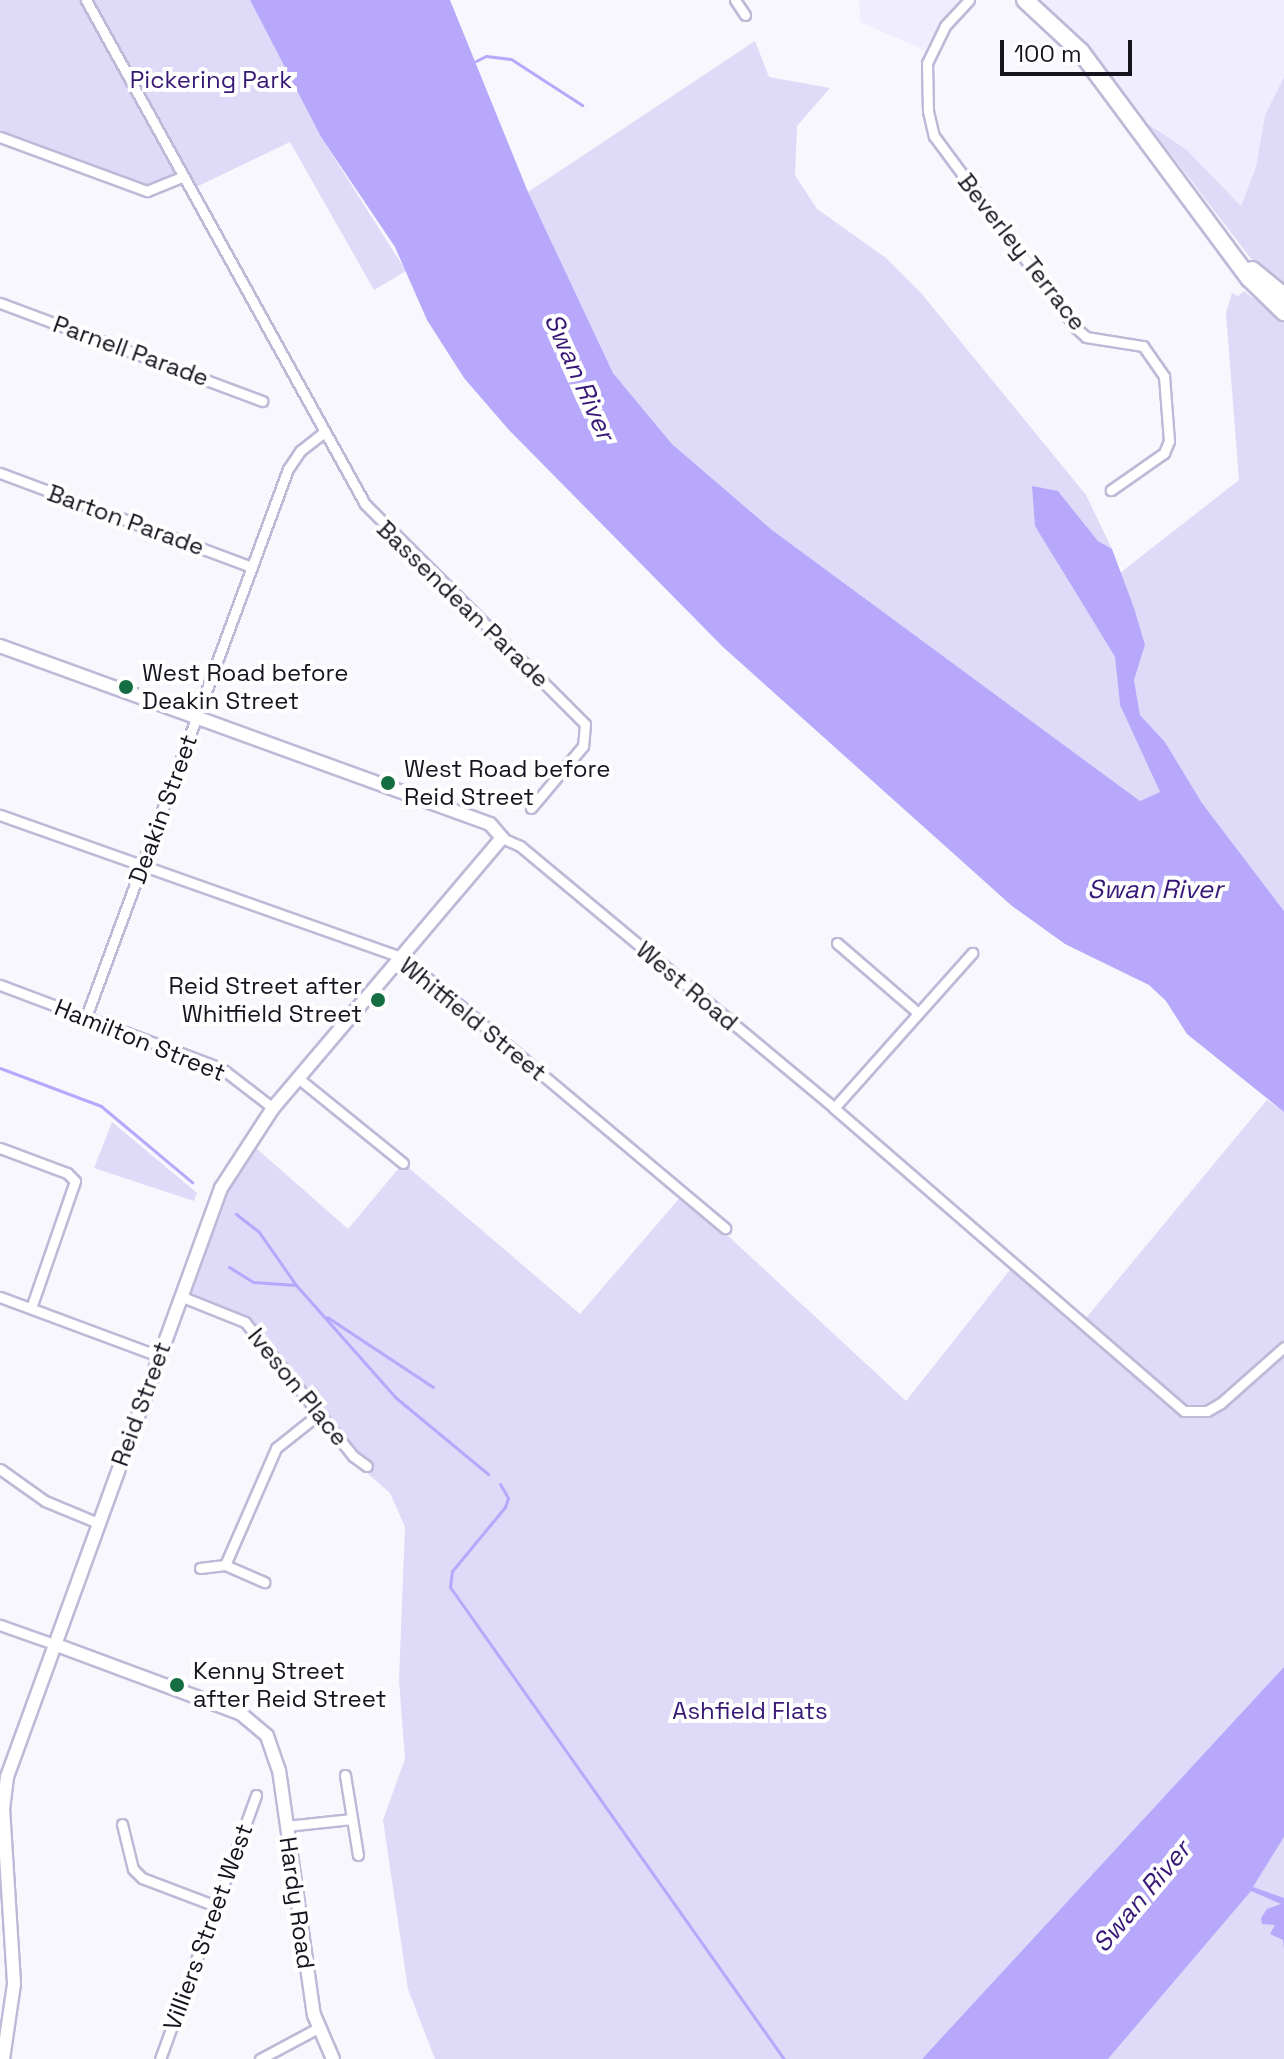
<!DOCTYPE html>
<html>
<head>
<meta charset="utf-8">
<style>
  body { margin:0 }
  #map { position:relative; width:1284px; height:2059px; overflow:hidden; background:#f8f7fd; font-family:"Space Grotesk",sans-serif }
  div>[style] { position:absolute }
  .built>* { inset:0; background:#f0eefe }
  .green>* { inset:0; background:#dedaf8 }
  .water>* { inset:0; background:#b7a8fb }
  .stream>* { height:3px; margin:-1.5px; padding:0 1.5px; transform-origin:1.5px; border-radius:1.5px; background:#b7a8fb }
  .roads { filter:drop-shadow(2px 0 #bdb9d7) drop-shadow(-2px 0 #bdb9d7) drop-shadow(0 2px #bdb9d7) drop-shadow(0 -2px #bdb9d7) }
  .minor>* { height:9px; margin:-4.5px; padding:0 4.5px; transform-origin:4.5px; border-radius:4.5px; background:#fff }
  .tertiary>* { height:12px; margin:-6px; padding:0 6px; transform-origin:6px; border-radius:6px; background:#fff }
  .trunk>* { height:16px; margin:-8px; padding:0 8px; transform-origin:8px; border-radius:8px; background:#fff }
  .dots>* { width:22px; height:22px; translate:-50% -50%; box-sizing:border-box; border:4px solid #fff; border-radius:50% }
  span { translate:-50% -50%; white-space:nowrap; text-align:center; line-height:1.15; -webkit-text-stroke:8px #fff; paint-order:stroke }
  .park-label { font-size:24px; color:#381875 }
  .street-label { font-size:24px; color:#16141e }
  .poi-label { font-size:24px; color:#16141e }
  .left { translate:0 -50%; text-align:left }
  .right { translate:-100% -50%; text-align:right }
  .water-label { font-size:26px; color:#391977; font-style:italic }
  .scale { position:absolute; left:1000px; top:40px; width:132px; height:36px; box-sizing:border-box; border:4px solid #16141e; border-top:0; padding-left:10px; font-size:24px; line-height:28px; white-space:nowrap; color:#16141e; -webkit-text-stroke:6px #fff; paint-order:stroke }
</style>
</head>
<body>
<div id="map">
  <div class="built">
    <i style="clip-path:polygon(859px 0,967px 0,924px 50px,860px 22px)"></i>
    <i style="clip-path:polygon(1025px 0,1284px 0,1284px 77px,1265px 115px,1256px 167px,1241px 206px,1187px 150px,1117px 101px)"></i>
  </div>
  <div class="green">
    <i style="clip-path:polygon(0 0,250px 0,321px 137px,406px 271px,374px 290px,290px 142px,190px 190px,182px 177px,153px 191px,0 137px)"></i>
    <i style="clip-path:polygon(755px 41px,769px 77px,830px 88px,797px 126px,795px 175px,817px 209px,886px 258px,921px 293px,1086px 495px,1112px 549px,1098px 541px,1058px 491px,1058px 564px,1115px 657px,1120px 705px,1160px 792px,1140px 801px,772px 530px,672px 444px,613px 373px,528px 192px)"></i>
    <i style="clip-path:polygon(1284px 77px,1284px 288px,1252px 260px,1147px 123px,1187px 150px,1241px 206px,1256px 167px,1265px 115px)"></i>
    <i style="clip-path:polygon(1244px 291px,1284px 321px,1284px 911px,1202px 803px,1165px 742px,1140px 715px,1134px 680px,1145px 645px,1120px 573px,1239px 480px,1226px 313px,1232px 293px,1238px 296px)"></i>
    <i style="clip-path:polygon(1267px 1100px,1284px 1112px,1284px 1667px,1240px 1720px,922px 2059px,435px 2059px,408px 1989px,383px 1820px,405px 1759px,399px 1680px,405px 1527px,390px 1493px,350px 1458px,249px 1328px,180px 1299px,221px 1188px,248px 1141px,348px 1229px,403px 1163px,580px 1314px,683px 1194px,906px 1401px,1013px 1266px,1081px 1324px)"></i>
    <i style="clip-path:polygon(112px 1122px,197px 1193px,194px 1201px,94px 1168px)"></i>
    <i style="clip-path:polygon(1284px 1837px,1284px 2059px,1108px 2059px,1250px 1891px)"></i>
  </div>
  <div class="water">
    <i style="clip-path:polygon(250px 0,450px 0,528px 192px,613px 373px,672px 444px,772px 530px,1140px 801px,1160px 792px,1120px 705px,1115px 657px,1035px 526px,1032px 486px,1058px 491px,1098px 541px,1112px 549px,1134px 608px,1145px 645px,1134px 680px,1140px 715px,1165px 742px,1202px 803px,1284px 911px,1284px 1112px,1187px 1034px,1166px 1001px,1149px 985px,1065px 944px,1012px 906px,723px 647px,509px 430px,464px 378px,427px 320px,395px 247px,321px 137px)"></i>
    <i style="clip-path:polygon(1284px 1667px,1284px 1837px,1253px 1887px,1284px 1898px,1284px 1949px,1283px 1940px,1270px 1934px,1275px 1925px,1262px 1924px,1261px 1918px,1267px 1909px,1281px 1904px,1251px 1891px,1108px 2059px,922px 2059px)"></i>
  </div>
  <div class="stream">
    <i style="left:476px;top:61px;width:11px;rotate:-27deg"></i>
    <i style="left:486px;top:56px;width:25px;rotate:7deg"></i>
    <i style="left:511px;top:59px;width:85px;rotate:32.9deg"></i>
    <i style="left:0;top:1068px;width:108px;rotate:20.6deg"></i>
    <i style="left:101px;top:1106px;width:119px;rotate:39.9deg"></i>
    <i style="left:236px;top:1214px;width:29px;rotate:38deg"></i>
    <i style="left:259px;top:1232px;width:65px;rotate:55.1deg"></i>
    <i style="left:296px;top:1285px;width:149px;rotate:48.5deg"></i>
    <i style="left:395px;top:1397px;width:121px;rotate:39.6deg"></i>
    <i style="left:229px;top:1267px;width:28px;rotate:32deg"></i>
    <i style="left:253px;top:1282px;width:43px;rotate:4deg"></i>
    <i style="left:327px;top:1317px;width:127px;rotate:33.4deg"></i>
    <i style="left:500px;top:1484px;width:16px;rotate:60deg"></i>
    <i style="left:508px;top:1498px;width:9px;rotate:108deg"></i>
    <i style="left:505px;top:1507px;width:83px;rotate:129.6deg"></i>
    <i style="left:452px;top:1571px;width:16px;rotate:97deg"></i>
    <i style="left:450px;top:1587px;width:578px;rotate:54.72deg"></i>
  </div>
  <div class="roads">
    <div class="minor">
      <i style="left:86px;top:0;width:576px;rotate:61.03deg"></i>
      <i style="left:365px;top:504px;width:311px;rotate:45deg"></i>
      <i style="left:585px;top:724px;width:22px;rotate:95deg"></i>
      <i style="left:583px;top:746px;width:81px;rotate:130deg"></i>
      <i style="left:735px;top:0;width:18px;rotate:56deg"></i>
      <i style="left:969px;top:0;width:35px;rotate:133deg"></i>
      <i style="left:945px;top:26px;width:41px;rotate:115.9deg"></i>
      <i style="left:927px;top:63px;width:48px;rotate:88.8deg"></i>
      <i style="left:928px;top:111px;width:26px;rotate:77deg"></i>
      <i style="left:934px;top:136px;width:239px;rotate:53.5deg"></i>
      <i style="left:1076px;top:328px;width:13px;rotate:42deg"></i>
      <i style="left:1086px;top:337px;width:58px;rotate:9deg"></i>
      <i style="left:1143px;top:346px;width:37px;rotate:55deg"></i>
      <i style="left:1164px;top:376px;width:65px;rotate:85.6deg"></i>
      <i style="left:1169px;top:441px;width:13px;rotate:113deg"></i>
      <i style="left:1164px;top:453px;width:65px;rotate:145.1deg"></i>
      <i style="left:0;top:137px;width:157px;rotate:20.2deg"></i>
      <i style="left:147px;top:191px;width:38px;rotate:-22deg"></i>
      <i style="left:0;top:303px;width:280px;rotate:20.5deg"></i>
      <i style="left:0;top:473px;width:269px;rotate:20.5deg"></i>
      <i style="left:0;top:815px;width:426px;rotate:19.5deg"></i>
      <i style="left:402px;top:957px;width:422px;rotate:40deg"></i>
      <i style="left:502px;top:838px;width:20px;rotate:24deg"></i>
      <i style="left:520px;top:846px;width:409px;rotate:39.8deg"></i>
      <i style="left:834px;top:1108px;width:463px;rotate:40.9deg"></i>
      <i style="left:1184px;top:1411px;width:23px"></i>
      <i style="left:1207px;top:1411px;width:16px;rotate:-30deg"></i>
      <i style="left:1221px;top:1403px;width:84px;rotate:-41.6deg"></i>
      <i style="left:837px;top:943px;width:107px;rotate:40.8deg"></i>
      <i style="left:0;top:985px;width:236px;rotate:20.6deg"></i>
      <i style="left:221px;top:1068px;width:66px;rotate:37.6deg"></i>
      <i style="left:86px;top:1017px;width:584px;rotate:-69.77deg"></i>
      <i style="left:288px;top:469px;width:22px;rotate:-56deg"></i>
      <i style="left:300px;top:451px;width:29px;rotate:-38deg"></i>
      <i style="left:298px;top:1078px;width:135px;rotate:39deg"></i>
      <i style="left:834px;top:1108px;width:208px;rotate:-48.3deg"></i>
      <i style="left:0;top:1148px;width:72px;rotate:20.5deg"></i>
      <i style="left:67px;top:1173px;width:11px;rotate:45deg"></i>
      <i style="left:75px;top:1181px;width:134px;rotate:109.1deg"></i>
      <i style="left:180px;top:1296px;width:70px;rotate:21.8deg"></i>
      <i style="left:245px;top:1322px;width:172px;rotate:51.1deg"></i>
      <i style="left:353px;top:1456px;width:17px;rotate:36deg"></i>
      <i style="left:0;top:1297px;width:170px;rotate:20.4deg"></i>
      <i style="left:0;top:1469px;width:55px;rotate:35.4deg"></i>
      <i style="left:45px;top:1501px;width:57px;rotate:22.5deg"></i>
      <i style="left:225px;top:1565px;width:43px;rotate:23.6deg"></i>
      <i style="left:200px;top:1568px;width:25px;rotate:-7deg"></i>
      <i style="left:225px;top:1565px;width:128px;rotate:-66.4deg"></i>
      <i style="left:276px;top:1448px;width:56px;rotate:-38.5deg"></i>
      <i style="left:0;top:1625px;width:57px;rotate:19.4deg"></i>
      <i style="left:345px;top:1775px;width:81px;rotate:80.8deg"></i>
      <i style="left:122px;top:1824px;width:46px;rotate:76.3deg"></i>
      <i style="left:133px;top:1869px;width:13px;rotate:45deg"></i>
      <i style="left:142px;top:1878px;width:79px;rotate:20.7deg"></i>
      <i style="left:286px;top:1826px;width:66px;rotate:-6.1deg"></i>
      <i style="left:160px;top:2059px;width:281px;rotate:-70deg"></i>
      <i style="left:260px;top:2059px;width:66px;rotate:-28.1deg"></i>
    </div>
    <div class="tertiary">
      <i style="left:0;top:646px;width:521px;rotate:19.96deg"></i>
      <i style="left:490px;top:824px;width:18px;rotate:49deg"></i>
      <i style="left:502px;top:838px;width:354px;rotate:130.3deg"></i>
      <i style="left:273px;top:1108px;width:95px;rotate:123deg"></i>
      <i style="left:221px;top:1188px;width:627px;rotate:109.97deg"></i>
      <i style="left:7px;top:1777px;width:31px;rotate:97deg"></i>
      <i style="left:3px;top:1808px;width:176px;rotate:86.4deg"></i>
      <i style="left:14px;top:1984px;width:76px;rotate:98.3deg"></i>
      <i style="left:54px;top:1644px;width:198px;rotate:20.4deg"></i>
      <i style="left:240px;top:1713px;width:35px;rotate:40deg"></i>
      <i style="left:267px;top:1736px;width:36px;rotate:71deg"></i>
      <i style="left:279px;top:1770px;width:247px;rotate:81.9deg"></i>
      <i style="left:314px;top:2015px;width:48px;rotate:66.6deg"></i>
    </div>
    <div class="trunk">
      <i style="left:1025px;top:0;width:76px;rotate:42.9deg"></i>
      <i style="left:1081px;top:52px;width:282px;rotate:53.4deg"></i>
      <i style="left:1249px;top:278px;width:49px;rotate:44.2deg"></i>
      <i style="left:1252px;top:270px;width:41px;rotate:39.1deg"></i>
    </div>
  </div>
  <div class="dots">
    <i style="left:126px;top:687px;background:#156e42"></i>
    <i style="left:388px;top:783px;background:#156e42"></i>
    <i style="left:378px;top:1000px;background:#156e42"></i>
    <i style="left:177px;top:1685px;background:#156e42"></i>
  </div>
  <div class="park-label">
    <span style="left:211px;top:80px">Pickering Park</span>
    <span style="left:750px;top:1711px">Ashfield Flats</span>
  </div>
  <div class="street-label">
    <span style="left:1022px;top:252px;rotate:52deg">Beverley Terrace</span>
    <span style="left:131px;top:351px;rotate:20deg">Parnell Parade</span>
    <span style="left:126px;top:520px;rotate:20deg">Barton Parade</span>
    <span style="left:463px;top:604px;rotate:44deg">Bassendean Parade</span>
    <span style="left:163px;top:809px;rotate:-70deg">Deakin Street</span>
    <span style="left:687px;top:986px;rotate:40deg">West Road</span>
    <span style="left:473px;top:1019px;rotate:39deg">Whitfield Street</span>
    <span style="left:140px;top:1040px;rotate:22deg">Hamilton Street</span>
    <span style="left:298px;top:1387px;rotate:51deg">Iveson Place</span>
    <span style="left:141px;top:1404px;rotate:-70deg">Reid Street</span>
    <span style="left:297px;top:1903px;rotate:82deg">Hardy Road</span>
    <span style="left:208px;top:1927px;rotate:-70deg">Villiers Street West</span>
  </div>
  <div class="poi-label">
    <span class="left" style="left:142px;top:687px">West Road before<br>Deakin Street</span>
    <span class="left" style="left:404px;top:783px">West Road before<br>Reid Street</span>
    <span class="right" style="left:362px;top:1000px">Reid Street after<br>Whitfield Street</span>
    <span class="left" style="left:193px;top:1685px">Kenny Street<br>after Reid Street</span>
  </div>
  <div class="water-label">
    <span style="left:579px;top:377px;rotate:66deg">Swan River</span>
    <span style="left:1155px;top:890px">Swan River</span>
    <span style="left:1142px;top:1897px;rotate:-50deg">Swan River</span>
  </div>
  <div class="scale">100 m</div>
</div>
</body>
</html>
